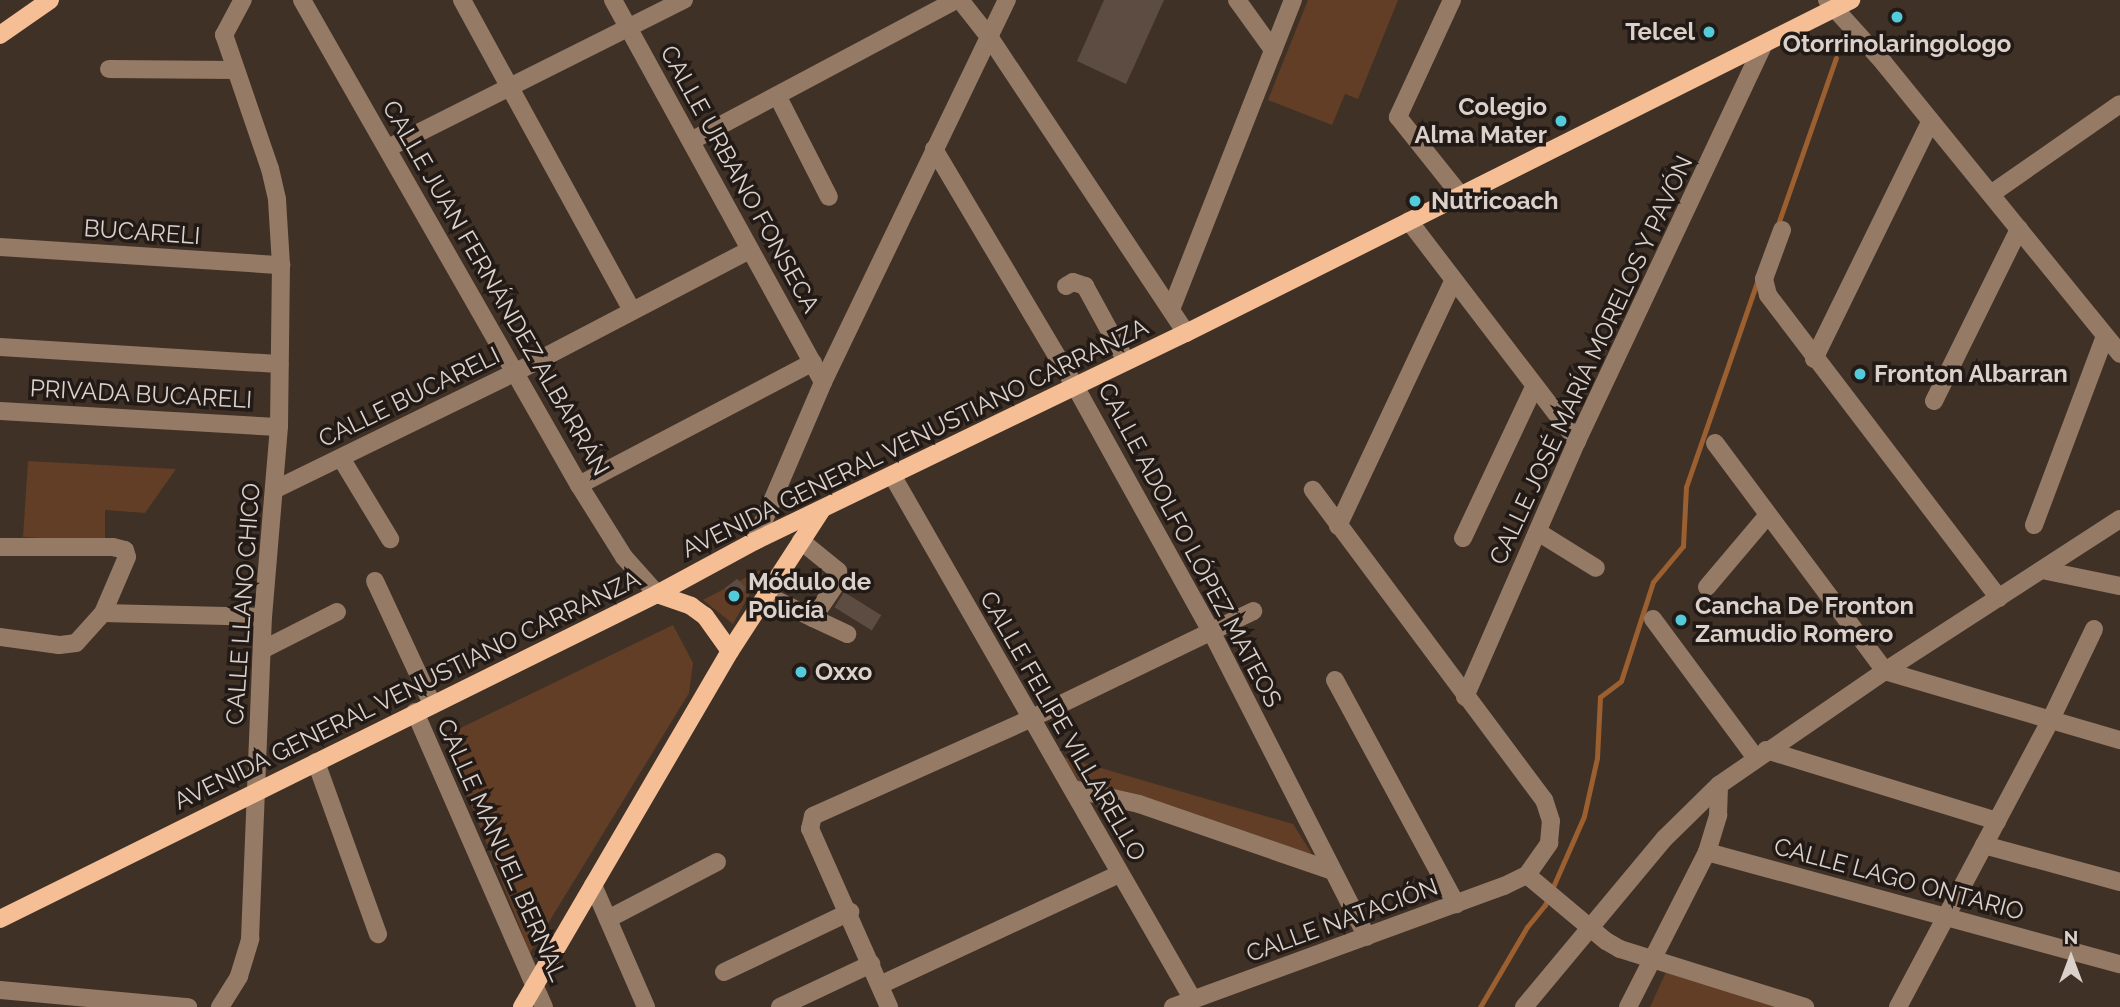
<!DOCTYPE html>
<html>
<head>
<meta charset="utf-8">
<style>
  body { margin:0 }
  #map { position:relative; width:2120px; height:1007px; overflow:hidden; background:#403126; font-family:Raleway,sans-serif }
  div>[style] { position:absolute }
  .green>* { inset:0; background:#613e25 }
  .stream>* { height:5px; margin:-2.5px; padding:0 2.5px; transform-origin:2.5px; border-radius:2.5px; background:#9b5f30 }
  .building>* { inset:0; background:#5d4c41; transform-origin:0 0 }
  .minor>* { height:18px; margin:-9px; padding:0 9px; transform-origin:9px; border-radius:9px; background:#957a66 }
  .major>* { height:18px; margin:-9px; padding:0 9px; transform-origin:9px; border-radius:9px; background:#f6be95 }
  .dots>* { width:19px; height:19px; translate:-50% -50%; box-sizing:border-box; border:4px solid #221a16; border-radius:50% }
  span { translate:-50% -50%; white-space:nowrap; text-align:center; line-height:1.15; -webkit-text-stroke:7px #221a16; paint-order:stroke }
  .poi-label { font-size:24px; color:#dbd1ca; font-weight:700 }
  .right { translate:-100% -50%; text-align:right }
  .left { translate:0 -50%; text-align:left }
  .street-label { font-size:24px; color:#dbd1ca }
  .north { position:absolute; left:2036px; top:923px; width:70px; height:70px; -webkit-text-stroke:5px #221a16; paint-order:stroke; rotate:0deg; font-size:19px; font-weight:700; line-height:28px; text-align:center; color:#dbd1ca }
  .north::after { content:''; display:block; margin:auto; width:24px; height:32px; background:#dbd1ca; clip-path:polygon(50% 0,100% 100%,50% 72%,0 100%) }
</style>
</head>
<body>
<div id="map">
  <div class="green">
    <i style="clip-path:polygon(1308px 0,1398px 0,1358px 99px,1345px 94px,1332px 125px,1268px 100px)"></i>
    <i style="clip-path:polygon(28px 461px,176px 469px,145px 513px,105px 510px,105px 542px,23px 537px)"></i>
    <i style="clip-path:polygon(764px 568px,733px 624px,703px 600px)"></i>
    <i style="clip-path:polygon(673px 625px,693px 663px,689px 693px,530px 953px,444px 736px)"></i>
    <i style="clip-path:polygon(1063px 757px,1293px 824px,1312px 854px,1079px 781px)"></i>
    <i style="clip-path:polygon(1666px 972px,1790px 1007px,1650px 1007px)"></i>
  </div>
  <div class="stream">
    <i style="left:1777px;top:227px;width:179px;rotate:-70.8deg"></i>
    <i style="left:1480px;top:1007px;width:93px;rotate:-59.6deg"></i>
    <i style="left:1527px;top:927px;width:28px;rotate:-51deg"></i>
    <i style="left:1545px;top:905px;width:97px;rotate:-66.3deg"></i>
    <i style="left:1584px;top:816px;width:59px;rotate:-77.4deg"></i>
    <i style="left:1597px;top:758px;width:61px;rotate:-87.2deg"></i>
    <i style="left:1600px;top:697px;width:26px;rotate:-37deg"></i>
    <i style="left:1621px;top:681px;width:104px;rotate:-72.1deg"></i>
    <i style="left:1653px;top:582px;width:47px;rotate:-50.2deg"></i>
    <i style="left:1683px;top:546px;width:59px;rotate:-87.1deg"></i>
    <i style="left:1686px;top:487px;width:220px;rotate:-70.9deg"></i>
  </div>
  <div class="building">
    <i style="clip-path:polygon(1104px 0,1164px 0,1126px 84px,1077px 61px)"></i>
    <i style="clip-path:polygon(813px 569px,827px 577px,816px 593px,804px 586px)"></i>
    <i style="clip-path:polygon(737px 579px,746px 588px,733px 603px,725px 588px)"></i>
    <i style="left:844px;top:592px;width:44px;height:18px;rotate:32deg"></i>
  </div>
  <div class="minor">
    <i style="left:302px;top:0;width:559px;rotate:60.27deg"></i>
    <i style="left:579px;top:485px;width:85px;rotate:58deg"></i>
    <i style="left:624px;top:557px;width:50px;rotate:48.3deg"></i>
    <i style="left:462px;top:0;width:354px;rotate:61.3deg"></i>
    <i style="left:613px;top:0;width:436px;rotate:61.2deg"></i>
    <i style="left:960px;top:0;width:48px;rotate:51.7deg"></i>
    <i style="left:990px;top:38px;width:354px;rotate:56.4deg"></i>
    <i style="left:1237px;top:0;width:62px;rotate:54.2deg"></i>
    <i style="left:1452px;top:0;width:129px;rotate:114.8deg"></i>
    <i style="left:1398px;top:117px;width:101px;rotate:51.4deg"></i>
    <i style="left:1827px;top:0;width:84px;rotate:47.9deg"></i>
    <i style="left:1883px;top:62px;width:376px;rotate:50.9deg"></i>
    <i style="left:109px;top:69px;width:126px;rotate:0.5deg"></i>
    <i style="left:778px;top:97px;width:112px;rotate:63deg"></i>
    <i style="left:691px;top:141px;width:300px;rotate:-28deg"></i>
    <i style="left:388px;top:148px;width:331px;rotate:-26.6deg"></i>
    <i style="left:934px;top:149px;width:276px;rotate:59.3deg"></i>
    <i style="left:1075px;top:386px;width:280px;rotate:61deg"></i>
    <i style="left:1211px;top:631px;width:343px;rotate:63deg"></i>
    <i style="left:1991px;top:194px;width:157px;rotate:-34.9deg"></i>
    <i style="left:1409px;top:221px;width:277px;rotate:52.6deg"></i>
    <i style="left:1782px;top:230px;width:52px;rotate:110.2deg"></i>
    <i style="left:1764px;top:279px;width:16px;rotate:76deg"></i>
    <i style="left:1768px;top:295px;width:381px;rotate:52.7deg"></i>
    <i style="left:0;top:247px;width:282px;rotate:3.7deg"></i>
    <i style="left:1066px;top:286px;width:8px;rotate:-30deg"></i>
    <i style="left:1073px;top:282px;width:13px;rotate:18deg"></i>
    <i style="left:1085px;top:286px;width:85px;rotate:61.3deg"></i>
    <i style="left:1172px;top:307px;width:330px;rotate:-68.5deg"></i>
    <i style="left:0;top:347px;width:280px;rotate:3.5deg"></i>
    <i style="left:1814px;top:359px;width:264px;rotate:-63.9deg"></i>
    <i style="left:1934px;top:401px;width:192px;rotate:-63.7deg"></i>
    <i style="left:0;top:411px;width:279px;rotate:3.3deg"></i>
    <i style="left:1715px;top:443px;width:284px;rotate:53.3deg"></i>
    <i style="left:1885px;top:671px;width:245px;rotate:16.4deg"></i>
    <i style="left:341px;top:458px;width:95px;rotate:58.8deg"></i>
    <i style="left:892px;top:475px;width:605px;rotate:60.17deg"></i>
    <i style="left:579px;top:485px;width:264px;rotate:-27.7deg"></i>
    <i style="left:276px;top:489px;width:267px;rotate:-26deg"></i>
    <i style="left:516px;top:372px;width:263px;rotate:-27.6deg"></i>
    <i style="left:2034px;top:525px;width:202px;rotate:-69.4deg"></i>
    <i style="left:1338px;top:526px;width:270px;rotate:-64.8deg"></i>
    <i style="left:1538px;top:532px;width:68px;rotate:31.8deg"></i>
    <i style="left:1463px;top:538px;width:167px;rotate:-64.8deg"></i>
    <i style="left:755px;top:541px;width:173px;rotate:-66.8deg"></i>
    <i style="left:823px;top:382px;width:424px;rotate:-64.3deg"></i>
    <i style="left:0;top:547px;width:113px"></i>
    <i style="left:113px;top:547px;width:12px;rotate:14deg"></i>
    <i style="left:125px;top:550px;width:7px;rotate:74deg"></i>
    <i style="left:127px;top:557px;width:61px;rotate:113.2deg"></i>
    <i style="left:103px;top:613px;width:40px;rotate:132deg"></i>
    <i style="left:76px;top:643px;width:17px;rotate:173deg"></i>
    <i style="left:59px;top:645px;width:60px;rotate:-172.3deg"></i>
    <i style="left:2042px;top:570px;width:80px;rotate:11.6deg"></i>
    <i style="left:375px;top:581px;width:136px;rotate:65.1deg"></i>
    <i style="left:1707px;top:587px;width:93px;rotate:-49.8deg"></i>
    <i style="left:766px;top:595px;width:52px;rotate:26.1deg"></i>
    <i style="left:813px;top:618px;width:45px;rotate:-56deg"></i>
    <i style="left:838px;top:581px;width:10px;rotate:-90deg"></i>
    <i style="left:838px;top:571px;width:48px;rotate:-141deg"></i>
    <i style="left:103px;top:613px;width:160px;rotate:1.4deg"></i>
    <i style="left:813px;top:618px;width:38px;rotate:25deg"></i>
    <i style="left:1653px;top:619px;width:173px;rotate:53.5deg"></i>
    <i style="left:262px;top:650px;width:84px;rotate:-26.9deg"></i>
    <i style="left:1335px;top:680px;width:255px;rotate:61.6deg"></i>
    <i style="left:1465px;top:697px;width:279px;rotate:-66.4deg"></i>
    <i style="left:1577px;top:441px;width:438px;rotate:-64.8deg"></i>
    <i style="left:415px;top:712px;width:322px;rotate:66.4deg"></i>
    <i style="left:1766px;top:750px;width:242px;rotate:17.1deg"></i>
    <i style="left:316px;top:762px;width:183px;rotate:70.2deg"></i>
    <i style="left:1073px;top:789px;width:68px;rotate:12.8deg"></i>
    <i style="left:1139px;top:804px;width:205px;rotate:19.1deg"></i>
    <i style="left:1984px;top:845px;width:141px;rotate:15.2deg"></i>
    <i style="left:1707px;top:852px;width:428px;rotate:15.2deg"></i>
    <i style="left:1527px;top:875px;width:103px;rotate:39.9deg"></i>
    <i style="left:1606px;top:941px;width:16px;rotate:30deg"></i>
    <i style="left:1620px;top:949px;width:194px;rotate:17.4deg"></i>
    <i style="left:593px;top:885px;width:133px;rotate:66.5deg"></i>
    <i style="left:608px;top:919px;width:123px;rotate:-27.6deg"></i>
    <i style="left:724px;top:972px;width:140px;rotate:-25.5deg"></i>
    <i style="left:880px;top:985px;width:264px;rotate:-24.9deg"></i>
    <i style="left:0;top:990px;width:189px;rotate:5.2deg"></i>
    <i style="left:220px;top:1007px;width:36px;rotate:-58deg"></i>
    <i style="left:239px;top:976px;width:39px;rotate:-73deg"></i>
    <i style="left:250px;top:939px;width:322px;rotate:-87.7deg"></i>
    <i style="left:263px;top:617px;width:191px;rotate:-85.2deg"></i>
    <i style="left:279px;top:427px;width:162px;rotate:-89.3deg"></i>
    <i style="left:281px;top:265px;width:66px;rotate:-93.5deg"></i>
    <i style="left:277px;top:199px;width:31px;rotate:-103deg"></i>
    <i style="left:270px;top:169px;width:142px;rotate:-108.9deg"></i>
    <i style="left:224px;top:35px;width:40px;rotate:-62deg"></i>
    <i style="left:780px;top:1007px;width:101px;rotate:-25.3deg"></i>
    <i style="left:889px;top:1007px;width:195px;rotate:-113.9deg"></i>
    <i style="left:810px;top:829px;width:13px;rotate:-77deg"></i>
    <i style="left:813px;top:816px;width:238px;rotate:-24.1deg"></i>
    <i style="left:1030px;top:719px;width:248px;rotate:-25.8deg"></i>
    <i style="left:1173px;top:1007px;width:352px;rotate:-20.1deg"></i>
    <i style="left:1504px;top:886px;width:25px;rotate:-26deg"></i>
    <i style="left:1527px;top:875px;width:39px;rotate:-55deg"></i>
    <i style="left:1549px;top:843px;width:22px;rotate:-85deg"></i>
    <i style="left:1551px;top:821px;width:22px;rotate:-108deg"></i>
    <i style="left:1544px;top:800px;width:387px;rotate:-126.7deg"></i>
    <i style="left:1524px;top:1007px;width:220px;rotate:-50.2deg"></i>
    <i style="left:1665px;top:838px;width:76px;rotate:-44.5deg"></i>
    <i style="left:1719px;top:785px;width:201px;rotate:-34.5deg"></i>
    <i style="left:1885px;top:671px;width:280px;rotate:-32.9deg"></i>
    <i style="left:1628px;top:1007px;width:174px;rotate:-63deg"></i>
    <i style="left:1707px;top:852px;width:39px;rotate:-73deg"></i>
    <i style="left:1718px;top:815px;width:30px;rotate:-88deg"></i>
    <i style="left:1898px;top:1007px;width:324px;rotate:-62deg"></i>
    <i style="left:2050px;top:721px;width:102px;rotate:-64.4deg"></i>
  </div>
  <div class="major">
    <i style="left:0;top:35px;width:61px;rotate:-35deg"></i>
    <i style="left:657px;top:594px;width:36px;rotate:19deg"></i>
    <i style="left:691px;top:606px;width:17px;rotate:36deg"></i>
    <i style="left:705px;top:616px;width:43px;rotate:54.5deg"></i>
    <i style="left:0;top:919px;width:733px;rotate:-26.32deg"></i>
    <i style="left:657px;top:594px;width:111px;rotate:-28.4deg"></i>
    <i style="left:755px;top:541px;width:479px;rotate:-25.8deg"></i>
    <i style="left:1186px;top:333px;width:744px;rotate:-26.6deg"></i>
    <i style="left:522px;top:1007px;width:412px;rotate:-59.7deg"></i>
    <i style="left:730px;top:651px;width:167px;rotate:-57deg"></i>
  </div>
  <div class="dots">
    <i style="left:1897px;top:17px;background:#53cbda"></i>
    <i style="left:1709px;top:32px;background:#53cbda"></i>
    <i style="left:1561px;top:121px;background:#53cbda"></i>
    <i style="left:1415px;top:201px;background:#53cbda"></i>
    <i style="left:1860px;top:374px;background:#53cbda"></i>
    <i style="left:734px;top:596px;background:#53cbda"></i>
    <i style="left:1681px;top:620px;background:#53cbda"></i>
    <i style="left:801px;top:672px;background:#53cbda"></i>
  </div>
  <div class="poi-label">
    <span class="right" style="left:1695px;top:32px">Telcel</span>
    <span style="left:1897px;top:44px">Otorrinolaringologo</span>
    <span class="right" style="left:1547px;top:121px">Colegio<br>Alma Mater</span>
    <span class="left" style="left:1431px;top:201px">Nutricoach</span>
    <span class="left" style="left:1874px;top:374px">Fronton Albarran</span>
    <span class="left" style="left:748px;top:596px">Módulo de<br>Policía</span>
    <span class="left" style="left:1695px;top:620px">Cancha De Fronton<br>Zamudio Romero</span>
    <span class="left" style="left:815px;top:672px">Oxxo</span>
  </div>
  <div class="street-label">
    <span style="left:740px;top:179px;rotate:61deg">CALLE URBANO FONSECA</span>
    <span style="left:142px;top:232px;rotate:4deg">BUCARELI</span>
    <span style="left:496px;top:288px;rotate:60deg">CALLE JUAN FERNÁNDEZ ALBARRÁN</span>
    <span style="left:1591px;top:360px;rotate:-65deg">CALLE JOSÉ MARÍA MORELOS Y PAVÓN</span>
    <span style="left:141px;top:394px;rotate:3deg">PRIVADA BUCARELI</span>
    <span style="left:409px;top:397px;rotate:-26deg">CALLE BUCARELI</span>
    <span style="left:915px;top:438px;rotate:-26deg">AVENIDA GENERAL VENUSTIANO CARRANZA</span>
    <span style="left:1190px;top:545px;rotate:62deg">CALLE ADOLFO LÓPEZ MATEOS</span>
    <span style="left:243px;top:604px;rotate:-86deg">CALLE LLANO CHICO</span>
    <span style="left:407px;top:690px;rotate:-26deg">AVENIDA GENERAL VENUSTIANO CARRANZA</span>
    <span style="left:1063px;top:726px;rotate:60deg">CALLE FELIPE VILLARELLO</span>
    <span style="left:502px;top:850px;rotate:66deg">CALLE MANUEL BERNAL</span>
    <span style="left:1899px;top:879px;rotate:15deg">CALLE LAGO ONTARIO</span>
    <span style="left:1342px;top:920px;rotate:-20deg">CALLE NATACIÓN</span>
  </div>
  <div class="north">N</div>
</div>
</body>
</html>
